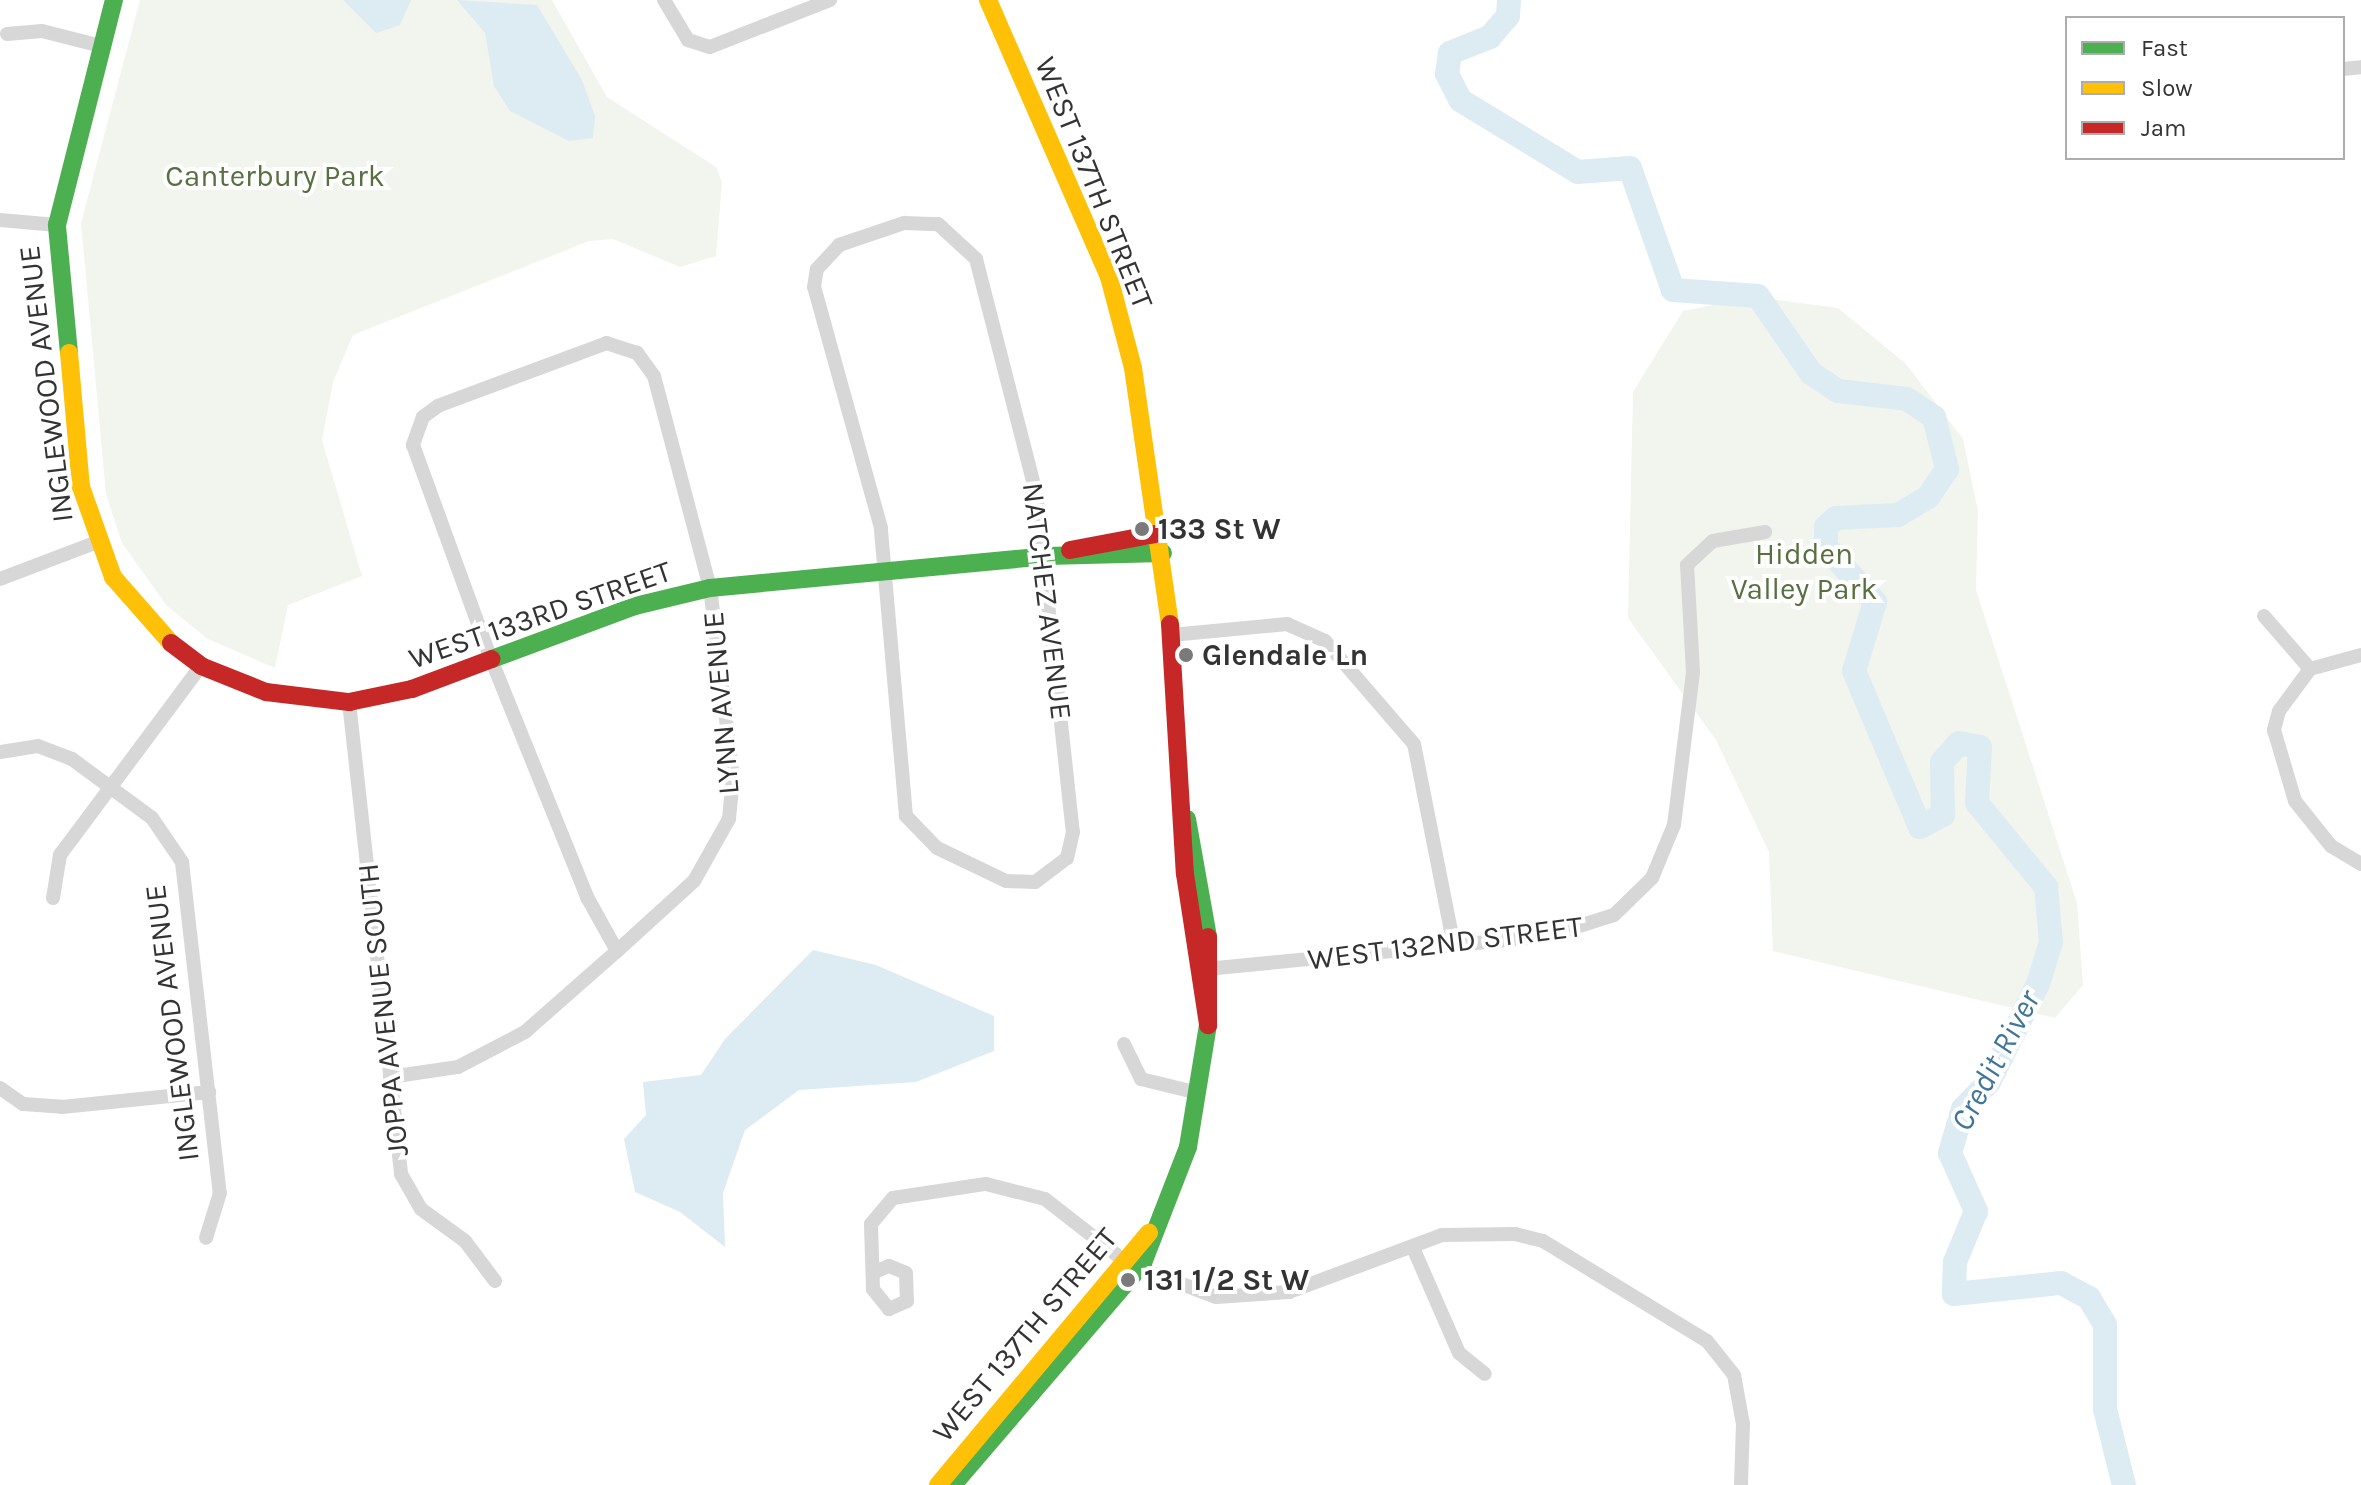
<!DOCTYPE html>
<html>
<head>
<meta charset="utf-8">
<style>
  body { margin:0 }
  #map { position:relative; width:2361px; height:1485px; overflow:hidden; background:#fff; font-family:Karla,sans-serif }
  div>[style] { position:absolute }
  .green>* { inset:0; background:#f1f5ed }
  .water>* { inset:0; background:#ddebf3 }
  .river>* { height:24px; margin:-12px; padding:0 12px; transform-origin:12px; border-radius:12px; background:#ddebf3 }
  .street>* { height:14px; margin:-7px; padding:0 7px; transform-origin:7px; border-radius:7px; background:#d7d7d7 }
  .fast>* { height:18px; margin:-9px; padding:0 9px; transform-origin:9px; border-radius:9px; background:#4caf50 }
  .slow>* { height:18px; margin:-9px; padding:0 9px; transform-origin:9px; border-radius:9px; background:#ffc107 }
  .jam>* { height:18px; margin:-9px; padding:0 9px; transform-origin:9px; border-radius:9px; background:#c62828 }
  .dots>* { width:22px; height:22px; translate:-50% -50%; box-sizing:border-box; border:4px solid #fff; border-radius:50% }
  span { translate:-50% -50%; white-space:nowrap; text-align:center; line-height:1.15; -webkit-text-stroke:8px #fff; paint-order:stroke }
  .park-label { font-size:30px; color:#56703f }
  .street-label { font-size:30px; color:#333 }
  .poi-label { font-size:30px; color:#333; font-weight:700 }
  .left { translate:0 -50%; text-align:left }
  .water-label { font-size:32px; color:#3f7597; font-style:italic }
  .legend { position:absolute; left:2065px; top:16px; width:280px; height:144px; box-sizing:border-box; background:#fff; border:2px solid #adadad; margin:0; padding:10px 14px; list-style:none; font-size:24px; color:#333 }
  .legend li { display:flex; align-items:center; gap:16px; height:40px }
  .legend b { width:40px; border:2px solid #adadad }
</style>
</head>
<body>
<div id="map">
  <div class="green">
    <i style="clip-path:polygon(140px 0,552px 0,607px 97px,716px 167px,722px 182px,716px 256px,680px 267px,613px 239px,589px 241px,353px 335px,333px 382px,322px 440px,362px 576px,288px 605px,275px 668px,208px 639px,167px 606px,122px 543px,106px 494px,81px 223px)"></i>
    <i style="clip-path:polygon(1753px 297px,1838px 308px,1906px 364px,1963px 439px,1978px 511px,1976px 590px,2077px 903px,2083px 985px,2055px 1018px,1773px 951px,1769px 852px,1716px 740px,1628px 618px,1633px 392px,1683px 311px)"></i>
  </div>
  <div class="water">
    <i style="clip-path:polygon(343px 0,411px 0,400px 25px,376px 33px)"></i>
    <i style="clip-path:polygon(457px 0,537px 5px,582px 80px,595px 116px,593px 138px,569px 141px,510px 111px,494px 86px,485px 33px)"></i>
    <i style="clip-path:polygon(813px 950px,876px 965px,994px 1016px,994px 1051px,916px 1082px,799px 1090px,745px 1130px,723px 1193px,725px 1247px,680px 1212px,635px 1192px,624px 1139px,646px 1115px,643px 1082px,701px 1075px,725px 1039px)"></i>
  </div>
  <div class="river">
    <i style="left:1509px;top:0;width:16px;rotate:94deg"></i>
    <i style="left:1508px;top:16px;width:28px;rotate:131deg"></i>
    <i style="left:1490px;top:37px;width:43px;rotate:158.2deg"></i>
    <i style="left:1450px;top:53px;width:21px;rotate:98deg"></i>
    <i style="left:1447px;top:74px;width:29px;rotate:63deg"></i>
    <i style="left:1460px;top:100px;width:138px;rotate:31.4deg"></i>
    <i style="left:1578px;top:172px;width:52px;rotate:-4.4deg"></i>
    <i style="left:1630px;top:168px;width:129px;rotate:70.6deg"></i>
    <i style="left:1673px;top:290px;width:85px;rotate:4deg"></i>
    <i style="left:1758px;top:296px;width:93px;rotate:55.5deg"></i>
    <i style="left:1811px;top:373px;width:32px;rotate:34deg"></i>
    <i style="left:1838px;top:391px;width:69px;rotate:6.6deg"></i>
    <i style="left:1907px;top:399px;width:32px;rotate:34deg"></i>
    <i style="left:1934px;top:417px;width:54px;rotate:76deg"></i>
    <i style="left:1947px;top:469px;width:34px;rotate:124deg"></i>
    <i style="left:1928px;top:497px;width:35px;rotate:149deg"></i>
    <i style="left:1898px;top:515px;width:62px;rotate:177.2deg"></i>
    <i style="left:1836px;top:518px;width:13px;rotate:138deg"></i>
    <i style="left:1826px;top:527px;width:20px;rotate:90deg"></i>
    <i style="left:1826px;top:547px;width:74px;rotate:48.3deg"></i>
    <i style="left:1875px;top:602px;width:72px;rotate:106.9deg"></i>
    <i style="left:1854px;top:671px;width:169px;rotate:67.1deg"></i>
    <i style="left:1920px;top:827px;width:26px;rotate:-28deg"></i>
    <i style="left:1943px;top:815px;width:53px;rotate:-91.1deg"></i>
    <i style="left:1942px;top:762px;width:25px;rotate:-48deg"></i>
    <i style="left:1959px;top:743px;width:21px;rotate:11deg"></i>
    <i style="left:1980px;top:747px;width:56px;rotate:93.1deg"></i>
    <i style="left:1977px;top:803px;width:109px;rotate:50.6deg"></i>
    <i style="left:2046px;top:887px;width:55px;rotate:84.8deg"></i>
    <i style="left:2051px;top:942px;width:44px;rotate:107.2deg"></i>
    <i style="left:2038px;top:984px;width:110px;rotate:116.6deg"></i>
    <i style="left:1989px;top:1082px;width:37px;rotate:134deg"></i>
    <i style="left:1963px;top:1109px;width:46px;rotate:106.5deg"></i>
    <i style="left:1950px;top:1153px;width:64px;rotate:65.9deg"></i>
    <i style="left:1976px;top:1211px;width:55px;rotate:112.4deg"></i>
    <i style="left:1955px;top:1262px;width:32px;rotate:92deg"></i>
    <i style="left:1954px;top:1294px;width:108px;rotate:-5.9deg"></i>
    <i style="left:2061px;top:1283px;width:32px;rotate:28deg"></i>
    <i style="left:2089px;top:1298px;width:31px;rotate:59deg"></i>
    <i style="left:2105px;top:1325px;width:84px;rotate:90deg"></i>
    <i style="left:2105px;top:1409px;width:78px;rotate:76deg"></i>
  </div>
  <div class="street">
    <i style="left:664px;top:0;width:47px;rotate:59deg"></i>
    <i style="left:688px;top:40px;width:23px;rotate:18deg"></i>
    <i style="left:710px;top:47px;width:129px;rotate:-21.4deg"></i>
    <i style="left:7px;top:34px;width:35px;rotate:-5deg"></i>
    <i style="left:42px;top:31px;width:61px;rotate:14.3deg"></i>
    <i style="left:2343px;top:69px;width:18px;rotate:-6deg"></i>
    <i style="left:0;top:220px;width:57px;rotate:5deg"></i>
    <i style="left:904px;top:223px;width:34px;rotate:2deg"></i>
    <i style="left:938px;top:224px;width:52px;rotate:42.6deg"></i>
    <i style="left:976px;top:259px;width:242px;rotate:75.6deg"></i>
    <i style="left:1036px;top:493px;width:341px;rotate:83.8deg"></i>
    <i style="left:1073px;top:832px;width:27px;rotate:103deg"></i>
    <i style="left:1067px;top:858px;width:40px;rotate:143deg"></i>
    <i style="left:1035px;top:882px;width:29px;rotate:-178deg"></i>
    <i style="left:1006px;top:881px;width:76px;rotate:-154.4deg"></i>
    <i style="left:937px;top:848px;width:45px;rotate:-134.1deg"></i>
    <i style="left:906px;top:816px;width:289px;rotate:-95deg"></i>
    <i style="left:881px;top:528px;width:250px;rotate:-105.5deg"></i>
    <i style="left:814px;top:287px;width:18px;rotate:-81deg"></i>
    <i style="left:817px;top:269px;width:33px;rotate:-47deg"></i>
    <i style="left:839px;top:245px;width:69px;rotate:-18.7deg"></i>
    <i style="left:0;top:579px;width:102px;rotate:-20.8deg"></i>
    <i style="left:2264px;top:616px;width:70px;rotate:49deg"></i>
    <i style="left:1171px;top:635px;width:117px;rotate:-5.4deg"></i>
    <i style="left:1287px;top:624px;width:42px;rotate:24.1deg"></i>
    <i style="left:1325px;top:641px;width:136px;rotate:49.2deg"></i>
    <i style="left:1414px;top:744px;width:206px;rotate:78.8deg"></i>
    <i style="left:2361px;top:655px;width:53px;rotate:164.6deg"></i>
    <i style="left:2310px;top:669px;width:52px;rotate:126.4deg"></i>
    <i style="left:2279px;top:711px;width:20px;rotate:105deg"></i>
    <i style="left:2274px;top:730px;width:74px;rotate:73.5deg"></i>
    <i style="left:2295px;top:801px;width:58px;rotate:51.3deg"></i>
    <i style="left:2331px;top:846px;width:35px;rotate:31deg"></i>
    <i style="left:349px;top:702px;width:475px;rotate:83.7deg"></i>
    <i style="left:401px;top:1174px;width:40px;rotate:60.3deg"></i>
    <i style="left:421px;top:1209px;width:54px;rotate:36deg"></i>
    <i style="left:465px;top:1241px;width:50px;rotate:53.1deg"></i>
    <i style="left:0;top:752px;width:38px;rotate:-9deg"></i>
    <i style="left:38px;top:746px;width:36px;rotate:21deg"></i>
    <i style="left:72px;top:759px;width:99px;rotate:36.4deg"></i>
    <i style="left:152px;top:818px;width:53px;rotate:55.7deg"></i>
    <i style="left:182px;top:862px;width:333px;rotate:83.5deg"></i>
    <i style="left:220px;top:1193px;width:47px;rotate:107.3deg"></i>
    <i style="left:53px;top:898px;width:44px;rotate:-80.8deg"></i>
    <i style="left:60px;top:855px;width:236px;rotate:-53.3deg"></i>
    <i style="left:1206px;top:969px;width:344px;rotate:-5.5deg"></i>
    <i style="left:1548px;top:936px;width:69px;rotate:-17.7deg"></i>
    <i style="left:1614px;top:915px;width:53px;rotate:-44.2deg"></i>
    <i style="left:1652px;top:878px;width:57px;rotate:-67.5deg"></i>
    <i style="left:1674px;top:825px;width:154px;rotate:-82.9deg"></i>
    <i style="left:1693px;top:672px;width:107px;rotate:-93.2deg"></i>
    <i style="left:1687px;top:565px;width:35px;rotate:-43deg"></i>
    <i style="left:1713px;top:541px;width:53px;rotate:-9.8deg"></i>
    <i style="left:1124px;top:1044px;width:39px;rotate:64deg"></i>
    <i style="left:1141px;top:1079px;width:59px;rotate:13.8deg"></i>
    <i style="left:390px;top:1077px;width:69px;rotate:-8.4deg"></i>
    <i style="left:458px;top:1067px;width:76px;rotate:-27.6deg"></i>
    <i style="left:525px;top:1032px;width:123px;rotate:-41.4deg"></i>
    <i style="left:617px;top:951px;width:104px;rotate:-42.3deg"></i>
    <i style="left:694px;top:881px;width:71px;rotate:-60.6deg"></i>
    <i style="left:729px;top:819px;width:42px;rotate:-84.6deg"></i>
    <i style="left:733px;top:777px;width:190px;rotate:-96.9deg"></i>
    <i style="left:710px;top:588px;width:219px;rotate:-104.8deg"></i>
    <i style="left:654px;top:376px;width:29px;rotate:-126deg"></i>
    <i style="left:637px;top:353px;width:32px;rotate:-162deg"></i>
    <i style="left:607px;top:343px;width:180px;rotate:159.6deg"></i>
    <i style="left:438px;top:406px;width:19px;rotate:144deg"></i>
    <i style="left:423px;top:417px;width:30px;rotate:110deg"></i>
    <i style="left:413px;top:445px;width:228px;rotate:70deg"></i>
    <i style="left:491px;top:659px;width:257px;rotate:68deg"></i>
    <i style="left:587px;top:897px;width:62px;rotate:60.9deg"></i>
    <i style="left:0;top:1088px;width:28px;rotate:35deg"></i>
    <i style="left:23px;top:1104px;width:39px;rotate:4deg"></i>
    <i style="left:62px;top:1107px;width:148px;rotate:-5.8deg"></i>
    <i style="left:1414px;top:1250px;width:112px;rotate:66.4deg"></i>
    <i style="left:1459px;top:1353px;width:33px;rotate:39deg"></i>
    <i style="left:877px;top:1271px;width:13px;rotate:-23deg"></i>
    <i style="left:889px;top:1266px;width:18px;rotate:22deg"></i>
    <i style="left:906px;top:1273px;width:28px;rotate:88deg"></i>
    <i style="left:907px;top:1301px;width:20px;rotate:156deg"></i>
    <i style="left:889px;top:1309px;width:26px;rotate:-129deg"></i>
    <i style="left:873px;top:1289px;width:65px;rotate:-91.8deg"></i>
    <i style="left:871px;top:1224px;width:34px;rotate:-50deg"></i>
    <i style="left:893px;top:1198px;width:94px;rotate:-8.6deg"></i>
    <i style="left:986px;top:1184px;width:61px;rotate:14.3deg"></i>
    <i style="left:1045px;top:1199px;width:104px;rotate:38deg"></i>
    <i style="left:1127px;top:1263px;width:95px;rotate:20.9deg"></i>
    <i style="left:1216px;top:1297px;width:73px;rotate:-3.9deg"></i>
    <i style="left:1289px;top:1292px;width:163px;rotate:-20.4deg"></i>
    <i style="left:1442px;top:1235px;width:73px;rotate:-0.8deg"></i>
    <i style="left:1515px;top:1234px;width:29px;rotate:14deg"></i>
    <i style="left:1543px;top:1241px;width:192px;rotate:31.4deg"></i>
    <i style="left:1707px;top:1341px;width:43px;rotate:51.5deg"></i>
    <i style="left:1734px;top:1375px;width:50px;rotate:79.6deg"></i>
    <i style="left:1743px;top:1424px;width:61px;rotate:91.9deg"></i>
  </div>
  <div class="fast">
    <i style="left:69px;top:353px;width:129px;rotate:-95.4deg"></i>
    <i style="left:57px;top:225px;width:232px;rotate:-75.8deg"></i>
    <i style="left:492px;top:659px;width:153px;rotate:-20.3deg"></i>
    <i style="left:635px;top:606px;width:77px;rotate:-13.5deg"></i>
    <i style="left:710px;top:588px;width:339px;rotate:-5.4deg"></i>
    <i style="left:1047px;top:556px;width:116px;rotate:-1.5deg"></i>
    <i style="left:1187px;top:819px;width:120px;rotate:79.9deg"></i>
    <i style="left:953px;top:1485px;width:292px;rotate:-49.4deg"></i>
    <i style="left:1143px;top:1263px;width:124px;rotate:-68.8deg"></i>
    <i style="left:1188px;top:1147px;width:124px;rotate:-80.7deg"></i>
  </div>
  <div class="slow">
    <i style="left:988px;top:0;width:302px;rotate:66.4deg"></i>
    <i style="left:1109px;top:277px;width:94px;rotate:75.2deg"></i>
    <i style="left:1133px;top:368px;width:259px;rotate:81.8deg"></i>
    <i style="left:69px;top:353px;width:135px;rotate:84.9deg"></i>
    <i style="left:81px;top:487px;width:96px;rotate:70.4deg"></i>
    <i style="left:113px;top:577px;width:88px;rotate:48.7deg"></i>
    <i style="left:938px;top:1485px;width:329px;rotate:-50.1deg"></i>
  </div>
  <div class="jam">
    <i style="left:1070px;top:550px;width:93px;rotate:-10.6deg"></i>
    <i style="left:1170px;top:624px;width:250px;rotate:86.6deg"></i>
    <i style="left:1185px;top:874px;width:153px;rotate:81.3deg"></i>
    <i style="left:1208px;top:1025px;width:88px;rotate:-90deg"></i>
    <i style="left:171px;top:643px;width:38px;rotate:37deg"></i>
    <i style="left:201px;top:666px;width:70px;rotate:21.8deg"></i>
    <i style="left:266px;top:692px;width:84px;rotate:6.9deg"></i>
    <i style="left:349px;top:702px;width:64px;rotate:-11.7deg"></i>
    <i style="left:412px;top:689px;width:85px;rotate:-20.6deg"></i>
  </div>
  <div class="dots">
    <i style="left:1142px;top:529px;background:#7a7a7a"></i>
    <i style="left:1186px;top:655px;background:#7a7a7a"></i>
    <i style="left:1128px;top:1280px;background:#7a7a7a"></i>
  </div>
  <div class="park-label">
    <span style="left:275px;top:176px">Canterbury Park</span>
    <span style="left:1804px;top:571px">Hidden<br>Valley Park</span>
  </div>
  <div class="street-label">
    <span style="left:1094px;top:183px;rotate:68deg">WEST 137TH STREET</span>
    <span style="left:46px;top:384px;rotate:-97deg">INGLEWOOD AVENUE</span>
    <span style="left:1047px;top:601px;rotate:83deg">NATCHEZ AVENUE</span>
    <span style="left:540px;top:615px;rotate:-19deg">WEST 133RD STREET</span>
    <span style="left:721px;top:703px;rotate:-95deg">LYNN AVENUE</span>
    <span style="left:1445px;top:943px;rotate:-7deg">WEST 132ND STREET</span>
    <span style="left:383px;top:1010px;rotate:-96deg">JOPPA AVENUE SOUTH</span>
    <span style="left:172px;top:1023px;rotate:-97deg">INGLEWOOD AVENUE</span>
    <span style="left:1025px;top:1335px;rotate:-50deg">WEST 137TH STREET</span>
  </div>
  <div class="poi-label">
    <span class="left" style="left:1158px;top:529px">133 St W</span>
    <span class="left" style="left:1202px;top:655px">Glendale Ln</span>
    <span class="left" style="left:1144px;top:1280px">131 1/2 St W</span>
  </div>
  <div class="water-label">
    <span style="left:1996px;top:1061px;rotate:-62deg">Credit River</span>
  </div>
  <ul class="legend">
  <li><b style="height:10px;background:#4caf50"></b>Fast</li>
  <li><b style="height:10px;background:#ffc107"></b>Slow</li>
  <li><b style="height:10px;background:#c62828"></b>Jam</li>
  </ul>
</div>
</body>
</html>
